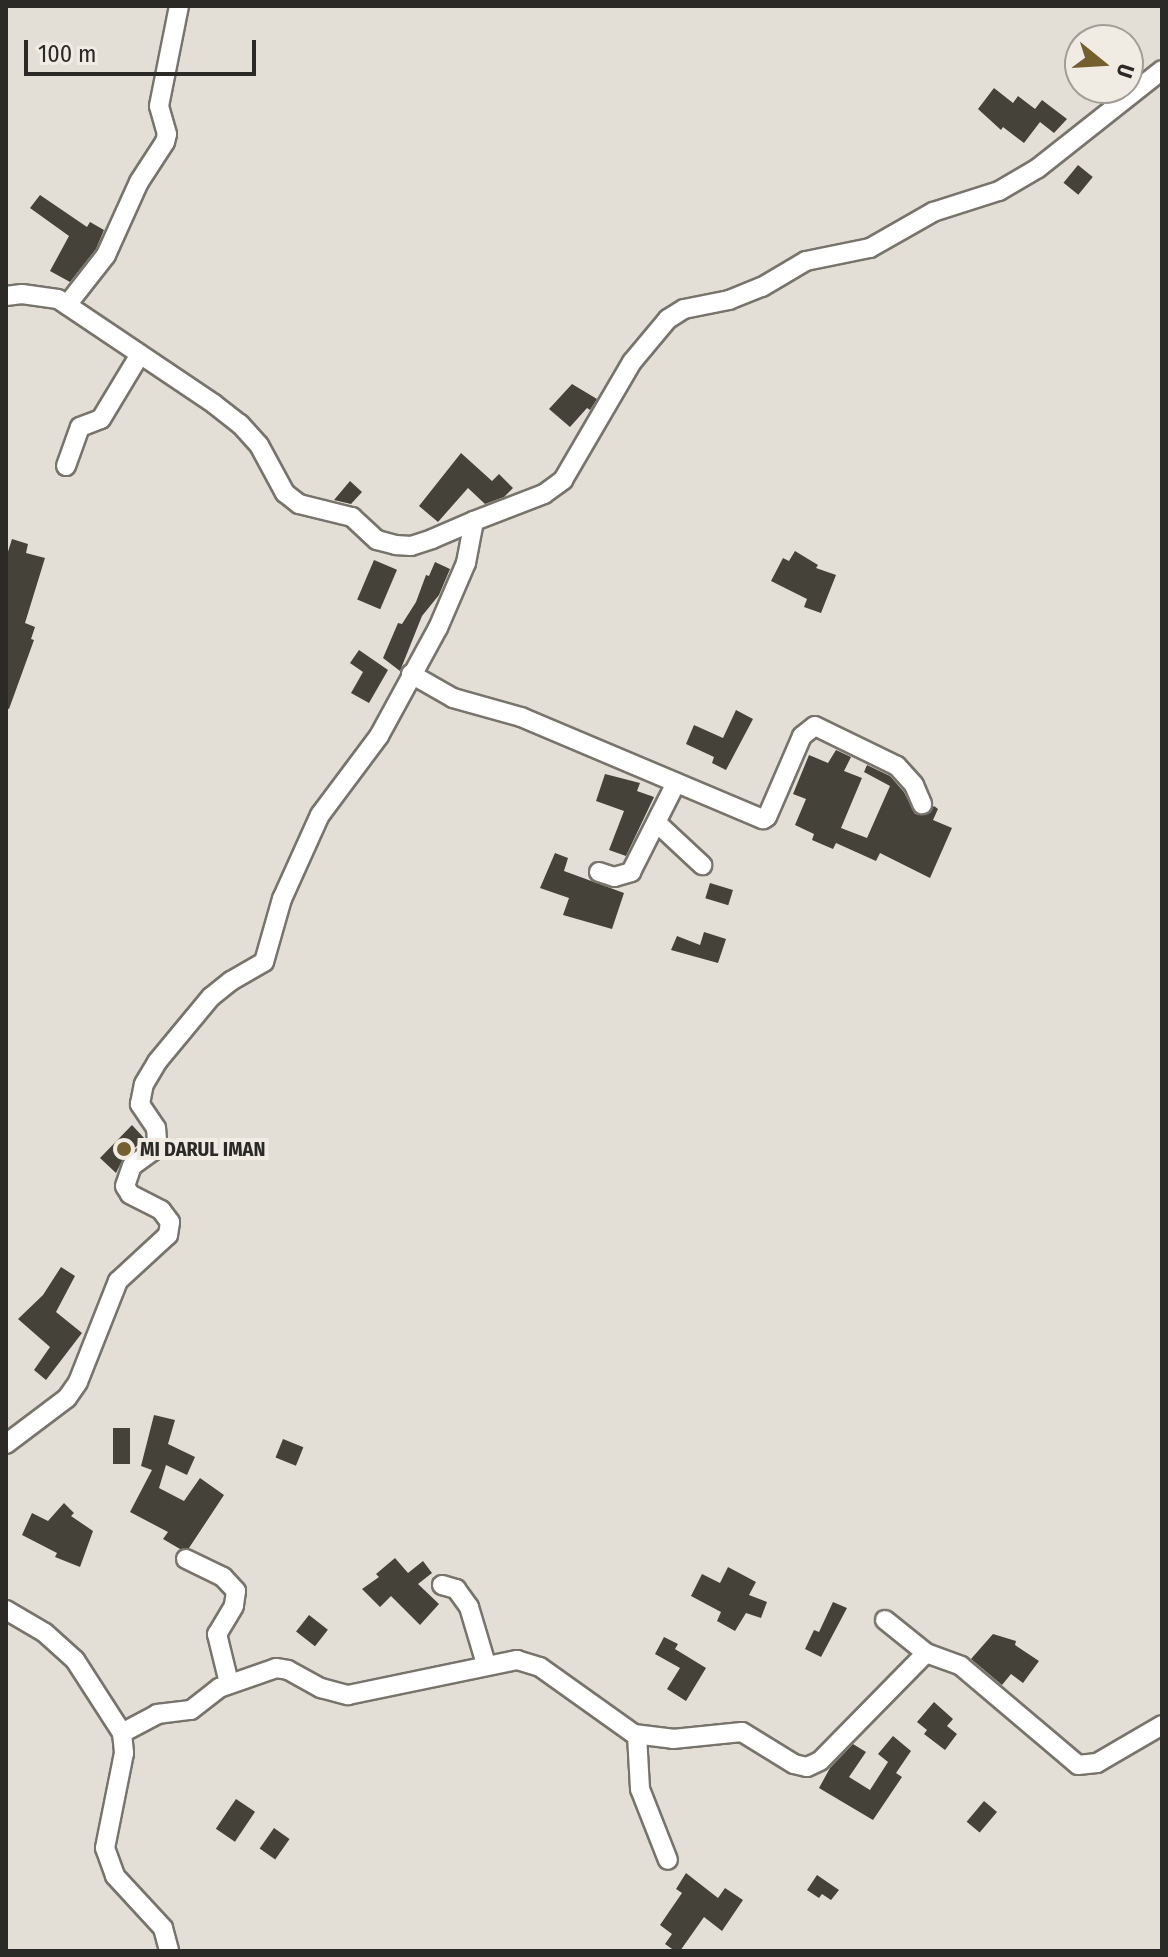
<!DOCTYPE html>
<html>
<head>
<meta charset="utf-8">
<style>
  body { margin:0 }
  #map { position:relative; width:1168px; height:1957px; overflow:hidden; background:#e4dfd6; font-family:"Fira Sans Condensed",sans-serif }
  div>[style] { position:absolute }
  .building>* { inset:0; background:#45423a; transform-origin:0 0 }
  .roads { filter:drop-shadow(2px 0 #78746c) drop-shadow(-2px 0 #78746c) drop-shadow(0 2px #78746c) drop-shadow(0 -2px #78746c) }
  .minor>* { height:18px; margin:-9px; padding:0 9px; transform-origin:9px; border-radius:9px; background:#fff }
  .dots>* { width:22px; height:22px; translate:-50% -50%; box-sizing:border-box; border:4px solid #f1ece3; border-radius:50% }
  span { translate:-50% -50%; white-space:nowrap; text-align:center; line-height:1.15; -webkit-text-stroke:8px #f1ece3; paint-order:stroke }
  .poi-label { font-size:20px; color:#2b2a26; font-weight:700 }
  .left { translate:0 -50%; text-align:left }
  .frame { position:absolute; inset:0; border:8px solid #2b2a26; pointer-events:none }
  .north { position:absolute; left:1064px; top:24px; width:80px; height:80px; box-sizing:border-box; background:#f1ece3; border:2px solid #a29e97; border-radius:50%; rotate:108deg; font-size:22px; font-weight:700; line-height:32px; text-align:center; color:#2b2a26 }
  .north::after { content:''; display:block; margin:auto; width:28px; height:36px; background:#745f2e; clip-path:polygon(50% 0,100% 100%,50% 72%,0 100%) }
  .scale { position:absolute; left:24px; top:40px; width:232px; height:36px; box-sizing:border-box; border:4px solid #2b2a26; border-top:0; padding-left:10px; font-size:24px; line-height:28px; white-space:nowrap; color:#2b2a26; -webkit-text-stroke:6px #f1ece3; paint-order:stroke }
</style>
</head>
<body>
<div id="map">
  <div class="building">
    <i style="clip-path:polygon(994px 88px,1013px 103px,1018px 96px,1035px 109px,1042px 100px,1067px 119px,1054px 133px,1040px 122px,1024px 143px,1003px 127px,1001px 130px,978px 109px)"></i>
    <i style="left:1078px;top:165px;width:19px;height:23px;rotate:39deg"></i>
    <i style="clip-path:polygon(40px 195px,87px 227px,90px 222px,104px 230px,96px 249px,70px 282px,50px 271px,69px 236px,30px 208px)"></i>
    <i style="clip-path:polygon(572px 384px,597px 399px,590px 410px,587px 408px,570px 427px,549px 409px)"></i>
    <i style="clip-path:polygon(461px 453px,492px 481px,499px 474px,513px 488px,504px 497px,485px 504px,468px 488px,438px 522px,419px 506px)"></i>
    <i style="clip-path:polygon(350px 481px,362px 492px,351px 504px,334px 500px)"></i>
    <i style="clip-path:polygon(12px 539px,28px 544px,26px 553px,45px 558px,25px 623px,35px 627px,31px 639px,34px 640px,9px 709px,6px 708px,6px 558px)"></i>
    <i style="clip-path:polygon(795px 551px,818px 565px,816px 568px,836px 575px,821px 613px,804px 607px,807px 599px,771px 581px,783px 558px,789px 561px)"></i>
    <i style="left:374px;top:560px;width:25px;height:43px;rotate:23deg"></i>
    <i style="clip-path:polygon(435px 562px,450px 569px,439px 595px,422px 616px,400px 671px,383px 658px,398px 623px,402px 624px,416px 602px,426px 575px,429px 576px)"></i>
    <i style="clip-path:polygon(359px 650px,388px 670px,369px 703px,351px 693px,363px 672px,350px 663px)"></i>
    <i style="clip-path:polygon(736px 710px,753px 719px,726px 770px,712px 763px,714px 757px,686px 744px,694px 725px,723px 738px)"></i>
    <i style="clip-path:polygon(836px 750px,851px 757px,844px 771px,862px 778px,841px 828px,867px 838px,890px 786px,864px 772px,867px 765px,890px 776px,904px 792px,915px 814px,926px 815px,934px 806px,938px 809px,933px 820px,952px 828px,930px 878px,880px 853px,876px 861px,836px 843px,833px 849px,812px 840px,814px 834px,795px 825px,806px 799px,793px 794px,809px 755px,828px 763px)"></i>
    <i style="clip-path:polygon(605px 774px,640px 783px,637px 791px,654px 797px,626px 856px,609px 850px,624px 811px,596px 801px)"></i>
    <i style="clip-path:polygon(555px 853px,568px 858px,564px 871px,624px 893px,612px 929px,563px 915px,569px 898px,540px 888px)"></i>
    <i style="left:710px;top:883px;width:24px;height:16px;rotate:17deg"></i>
    <i style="clip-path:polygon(704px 932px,726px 939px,718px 963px,671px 950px,677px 936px,700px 945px)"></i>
    <i style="clip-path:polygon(132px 1125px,145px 1139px,124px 1157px,116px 1173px,100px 1158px)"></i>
    <i style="clip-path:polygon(61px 1267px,75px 1276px,56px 1312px,82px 1333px,46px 1380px,34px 1370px,50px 1347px,18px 1319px,43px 1295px)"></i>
    <i style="clip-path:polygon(154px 1415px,175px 1420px,168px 1444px,195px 1457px,187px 1475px,166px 1465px,159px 1488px,184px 1501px,200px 1478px,224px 1495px,189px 1548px,180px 1549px,163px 1539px,168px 1532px,130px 1512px,152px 1470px,141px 1466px)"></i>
    <i style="left:113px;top:1428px;width:17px;height:36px"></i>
    <i style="left:283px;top:1439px;width:22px;height:20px;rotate:22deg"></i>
    <i style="clip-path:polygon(64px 1503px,74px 1513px,71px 1516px,93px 1531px,80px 1567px,55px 1557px,57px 1553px,22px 1535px,32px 1513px,48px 1521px)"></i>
    <i style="clip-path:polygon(395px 1558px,408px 1573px,423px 1561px,432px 1573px,418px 1584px,439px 1604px,420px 1625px,391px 1596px,380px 1607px,362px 1589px,379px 1577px,376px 1574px)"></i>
    <i style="clip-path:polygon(728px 1567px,756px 1582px,749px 1595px,767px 1602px,761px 1618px,746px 1613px,735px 1631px,717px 1621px,721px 1612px,691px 1596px,702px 1574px,720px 1583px)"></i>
    <i style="clip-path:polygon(833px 1602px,847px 1608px,821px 1657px,805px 1649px,814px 1630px,819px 1632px)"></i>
    <i style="left:309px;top:1615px;width:24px;height:21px;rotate:38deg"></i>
    <i style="clip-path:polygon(993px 1634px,1016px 1641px,1015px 1645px,1039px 1661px,1023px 1683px,1011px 1674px,1002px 1685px,971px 1659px)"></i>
    <i style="clip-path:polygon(664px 1637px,678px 1644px,675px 1649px,706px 1668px,686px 1701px,667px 1689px,680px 1668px,655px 1654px)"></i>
    <i style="clip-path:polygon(934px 1702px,953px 1719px,947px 1726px,957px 1734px,945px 1750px,924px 1734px,927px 1730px,917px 1722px)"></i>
    <i style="clip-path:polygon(893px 1736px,911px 1751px,896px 1773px,902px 1777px,873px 1820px,819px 1788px,830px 1768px,853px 1744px,866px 1752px,849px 1777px,870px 1790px,888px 1762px,878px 1754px)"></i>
    <i style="left:236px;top:1799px;width:23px;height:36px;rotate:34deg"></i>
    <i style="left:984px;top:1801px;width:17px;height:27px;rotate:40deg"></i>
    <i style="left:274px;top:1828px;width:19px;height:25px;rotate:35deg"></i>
    <i style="clip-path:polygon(686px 1873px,718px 1898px,725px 1888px,743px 1900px,722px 1931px,704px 1917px,680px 1951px,675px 1951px,665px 1944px,672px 1934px,660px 1925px,682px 1893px,676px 1889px)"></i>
    <i style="clip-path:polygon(817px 1875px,839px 1890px,831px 1900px,822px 1894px,819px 1898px,807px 1890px)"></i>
  </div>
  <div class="roads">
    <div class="minor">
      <i style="left:6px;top:296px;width:16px;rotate:-7deg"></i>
      <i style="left:22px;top:294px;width:36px;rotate:8deg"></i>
      <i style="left:58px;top:299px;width:188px;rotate:33.9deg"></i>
      <i style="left:214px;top:404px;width:33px;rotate:38deg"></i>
      <i style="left:240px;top:424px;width:28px;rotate:48deg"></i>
      <i style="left:259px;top:445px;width:55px;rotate:61.6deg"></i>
      <i style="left:285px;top:493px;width:18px;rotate:38deg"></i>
      <i style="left:299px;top:504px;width:55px;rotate:13.8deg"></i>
      <i style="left:352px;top:517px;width:34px;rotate:43deg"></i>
      <i style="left:377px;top:540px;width:20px;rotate:15deg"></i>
      <i style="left:396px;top:545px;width:15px;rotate:4deg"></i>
      <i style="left:411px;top:546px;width:22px;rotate:-18deg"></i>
      <i style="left:432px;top:539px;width:46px;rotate:-23.2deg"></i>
      <i style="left:67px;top:305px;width:63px;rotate:-52deg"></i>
      <i style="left:106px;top:255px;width:80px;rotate:-65.7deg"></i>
      <i style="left:139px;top:182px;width:48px;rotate:-57deg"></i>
      <i style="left:165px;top:142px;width:8px;rotate:-76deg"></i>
      <i style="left:167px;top:134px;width:29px;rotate:-106deg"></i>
      <i style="left:159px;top:106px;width:102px;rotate:-78.7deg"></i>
      <i style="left:66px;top:466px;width:41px;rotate:-70.3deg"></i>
      <i style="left:80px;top:427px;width:22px;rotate:-21deg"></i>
      <i style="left:101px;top:419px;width:74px;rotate:-58.9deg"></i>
      <i style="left:411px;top:674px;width:48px;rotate:29.7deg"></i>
      <i style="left:453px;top:698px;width:71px;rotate:15.6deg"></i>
      <i style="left:521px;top:717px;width:263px;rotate:22.9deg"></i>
      <i style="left:763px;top:819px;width:4px;rotate:-27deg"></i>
      <i style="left:767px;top:817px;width:88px;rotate:-66.6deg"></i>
      <i style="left:802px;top:736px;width:16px;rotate:-38deg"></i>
      <i style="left:815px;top:726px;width:91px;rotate:26deg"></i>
      <i style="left:897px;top:766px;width:25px;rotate:48deg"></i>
      <i style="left:914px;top:785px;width:21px;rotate:67deg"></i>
      <i style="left:657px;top:823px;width:62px;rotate:43deg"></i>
      <i style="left:599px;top:872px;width:16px;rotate:18deg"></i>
      <i style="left:614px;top:877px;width:18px;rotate:-16deg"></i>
      <i style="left:631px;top:872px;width:100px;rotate:-63.2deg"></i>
      <i style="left:6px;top:1444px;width:76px;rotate:-37deg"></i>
      <i style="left:67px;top:1398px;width:19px;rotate:-55deg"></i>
      <i style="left:78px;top:1382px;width:109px;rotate:-68.4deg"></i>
      <i style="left:118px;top:1281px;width:68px;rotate:-42.6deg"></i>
      <i style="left:168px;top:1235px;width:13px;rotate:-81deg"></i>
      <i style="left:170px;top:1222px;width:15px;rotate:-127deg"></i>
      <i style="left:161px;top:1210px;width:35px;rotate:-153deg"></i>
      <i style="left:130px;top:1194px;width:9px;rotate:-122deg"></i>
      <i style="left:125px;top:1186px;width:21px;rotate:-71deg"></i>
      <i style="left:132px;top:1166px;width:26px;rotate:-36deg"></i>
      <i style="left:153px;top:1151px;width:11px;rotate:-68deg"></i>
      <i style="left:157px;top:1141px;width:13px;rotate:-94deg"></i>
      <i style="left:156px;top:1128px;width:29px;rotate:-124deg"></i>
      <i style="left:140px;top:1104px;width:20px;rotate:-79deg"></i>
      <i style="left:144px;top:1084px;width:26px;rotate:-59deg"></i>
      <i style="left:157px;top:1062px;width:85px;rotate:-50.3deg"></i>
      <i style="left:211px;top:997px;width:26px;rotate:-39deg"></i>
      <i style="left:231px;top:981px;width:38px;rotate:-30deg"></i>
      <i style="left:264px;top:962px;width:66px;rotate:-74.1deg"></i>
      <i style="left:282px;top:899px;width:92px;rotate:-65.7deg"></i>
      <i style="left:320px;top:815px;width:99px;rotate:-53.2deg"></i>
      <i style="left:379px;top:736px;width:123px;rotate:-61.4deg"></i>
      <i style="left:438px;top:628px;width:71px;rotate:-66.7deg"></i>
      <i style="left:466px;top:563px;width:43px;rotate:-79.2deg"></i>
      <i style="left:474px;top:521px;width:75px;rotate:-21.1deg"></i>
      <i style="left:544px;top:494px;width:24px;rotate:-36deg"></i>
      <i style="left:563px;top:480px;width:137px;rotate:-59.7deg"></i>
      <i style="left:632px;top:362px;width:56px;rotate:-50.1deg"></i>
      <i style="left:668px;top:319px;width:19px;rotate:-32deg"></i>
      <i style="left:684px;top:309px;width:46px;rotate:-11.3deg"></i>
      <i style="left:729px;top:300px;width:35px;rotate:-22deg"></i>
      <i style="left:762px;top:287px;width:51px;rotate:-30.6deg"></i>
      <i style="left:806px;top:261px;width:65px;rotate:-11.5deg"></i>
      <i style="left:870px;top:248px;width:73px;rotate:-29.7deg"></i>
      <i style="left:933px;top:212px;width:69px;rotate:-17.7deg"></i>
      <i style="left:999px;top:191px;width:45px;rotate:-30.5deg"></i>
      <i style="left:1038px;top:168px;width:158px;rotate:-38.3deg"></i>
      <i style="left:186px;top:1559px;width:41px;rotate:25.9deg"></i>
      <i style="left:223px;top:1577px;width:19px;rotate:47deg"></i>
      <i style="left:236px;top:1591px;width:15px;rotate:98deg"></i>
      <i style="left:234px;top:1606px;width:33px;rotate:121deg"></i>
      <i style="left:217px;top:1634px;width:50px;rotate:76.2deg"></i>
      <i style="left:442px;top:1585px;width:15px;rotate:16deg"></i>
      <i style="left:456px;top:1589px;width:22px;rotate:54deg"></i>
      <i style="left:469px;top:1607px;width:59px;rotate:73.4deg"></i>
      <i style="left:6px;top:1610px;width:45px;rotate:30.5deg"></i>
      <i style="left:45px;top:1633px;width:40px;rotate:42deg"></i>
      <i style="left:75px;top:1660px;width:87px;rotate:57.2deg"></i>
      <i style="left:122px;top:1733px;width:20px;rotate:84deg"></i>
      <i style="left:124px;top:1753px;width:97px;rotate:101.3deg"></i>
      <i style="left:105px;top:1848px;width:30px;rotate:70deg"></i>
      <i style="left:115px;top:1876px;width:71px;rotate:47.3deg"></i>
      <i style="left:163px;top:1928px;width:24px;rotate:75deg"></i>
      <i style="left:885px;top:1620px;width:53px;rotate:38.8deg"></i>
      <i style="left:122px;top:1733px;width:40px;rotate:-28deg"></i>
      <i style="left:157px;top:1714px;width:34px;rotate:-7deg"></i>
      <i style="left:191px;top:1710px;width:36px;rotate:-38deg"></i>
      <i style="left:219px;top:1688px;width:60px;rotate:-19.3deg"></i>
      <i style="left:276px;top:1668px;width:12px;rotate:9deg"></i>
      <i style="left:288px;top:1670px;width:38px;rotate:29deg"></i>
      <i style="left:321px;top:1688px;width:28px;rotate:15deg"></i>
      <i style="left:348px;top:1695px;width:173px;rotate:-11.7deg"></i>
      <i style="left:517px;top:1660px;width:24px;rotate:17deg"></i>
      <i style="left:540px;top:1667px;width:115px;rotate:35.5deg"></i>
      <i style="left:634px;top:1734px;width:39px;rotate:7deg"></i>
      <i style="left:673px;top:1739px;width:69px;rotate:-5.8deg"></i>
      <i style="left:742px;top:1732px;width:61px;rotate:31.6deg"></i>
      <i style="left:794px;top:1764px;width:13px;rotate:13deg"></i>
      <i style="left:807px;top:1767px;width:14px;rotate:-25deg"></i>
      <i style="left:820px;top:1761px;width:151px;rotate:-45.5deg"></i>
      <i style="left:926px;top:1653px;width:37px;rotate:20deg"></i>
      <i style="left:961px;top:1666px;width:153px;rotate:40.2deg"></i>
      <i style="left:1078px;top:1765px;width:19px;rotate:-6deg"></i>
      <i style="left:1097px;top:1763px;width:75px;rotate:-30.3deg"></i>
      <i style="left:637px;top:1735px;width:54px;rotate:86.8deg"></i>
      <i style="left:640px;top:1789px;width:76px;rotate:68.5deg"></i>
    </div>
  </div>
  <div class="dots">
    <i style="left:124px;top:1149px;background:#745f2e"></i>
  </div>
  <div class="poi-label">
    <span class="left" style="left:140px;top:1149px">MI DARUL IMAN</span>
  </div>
  <div class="frame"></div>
  <div class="north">U</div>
  <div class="scale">100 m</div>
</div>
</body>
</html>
